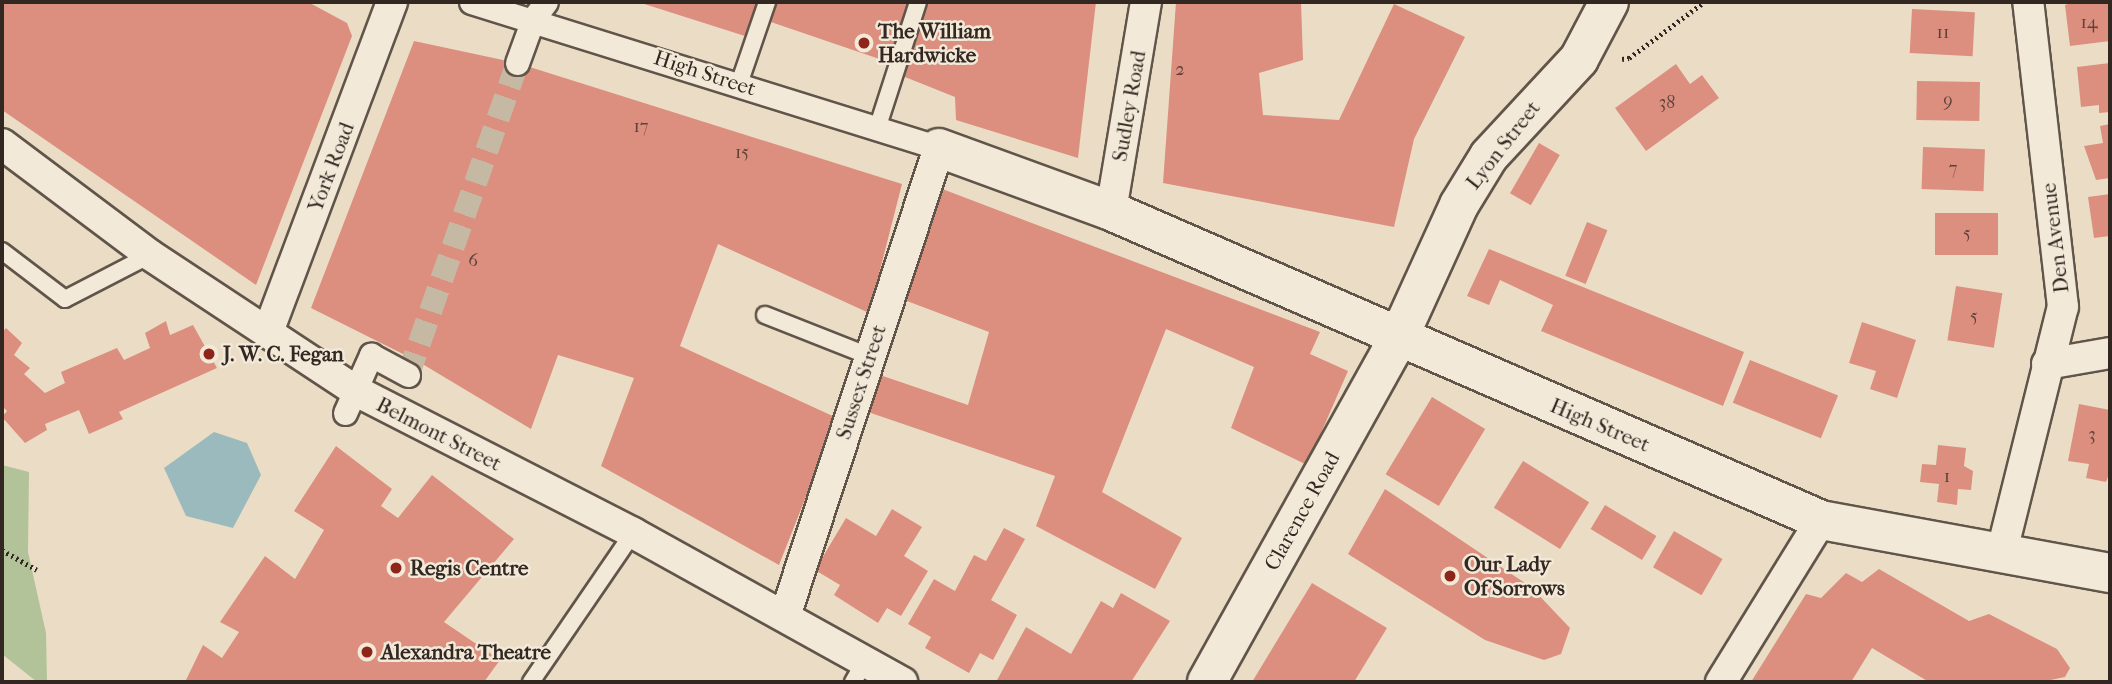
<!DOCTYPE html>
<html>
<head>
<meta charset="utf-8">
<style>
  body { margin:0 }
  #map { position:relative; width:2112px; height:684px; overflow:hidden; background:#ebddc5; font-family:"IM FELL French Canon",serif }
  div>[style] { position:absolute }
  .green>* { inset:0; background:#b2c299 }
  .water>* { inset:0; background:#9bbabd }
  .building>* { inset:0; background:#dc8f7f; transform-origin:0 0 }
  .pedestrian-tunnel>* { height:23px; margin-top:-11.5px; transform-origin:0; background:repeating-linear-gradient(90deg,#c6b9a4 0 23px,transparent 0 34px) }
  .path>* { height:4.5px; margin-top:-2.25px; transform-origin:0; background:repeating-linear-gradient(90deg,#332821 0 2px,transparent 0 5.5px) }
  .roads { filter:drop-shadow(2px 0 #61554a) drop-shadow(-2px 0 #61554a) drop-shadow(0 2px #61554a) drop-shadow(0 -2px #61554a) }
  .service>* { height:16px; margin:-8px; padding:0 8px; transform-origin:8px; border-radius:8px; background:#f2e9d9 }
  .pedestrian>* { height:23px; margin:-11.5px; padding:0 11.5px; transform-origin:11.5px; border-radius:11.5px; background:#f2e9d9 }
  .minor>* { height:30px; margin:-15px; padding:0 15px; transform-origin:15px; border-radius:15px; background:#f2e9d9 }
  .tertiary>* { height:38px; margin:-19px; padding:0 19px; transform-origin:19px; border-radius:19px; background:#f2e9d9 }
  .dots>* { width:19px; height:19px; translate:-50% -50%; box-sizing:border-box; border:4px solid #f2e9d9; border-radius:50% }
  span { translate:-50% -50%; white-space:nowrap; text-align:center; line-height:1.15; -webkit-text-stroke:5px #f2e9d9; paint-order:stroke }
  .number-label { font-size:18px; color:#5d4238 }
  .number-label span { -webkit-text-stroke-width:0 }
  .poi-label { font-size:21px; color:#332821; font-weight:700 }
  .left { translate:0 -50%; text-align:left }
  .street-label { font-size:21px; color:#332821 }
  .frame { position:absolute; inset:0; border:4px solid #332821; pointer-events:none }
</style>
</head>
<body>
<div id="map">
  <div class="green">
    <i style="clip-path:polygon(2px 465px,29px 472px,28px 552px,46px 633px,47px 682px,37px 682px,2px 654px)"></i>
  </div>
  <div class="water">
    <i style="clip-path:polygon(214px 432px,247px 443px,261px 475px,233px 528px,186px 516px,164px 468px)"></i>
  </div>
  <div class="building">
    <i style="clip-path:polygon(2px 2px,308px 2px,347px 23px,352px 36px,256px 285px,2px 110px)"></i>
    <i style="clip-path:polygon(638px 2px,759px 2px,748px 37px)"></i>
    <i style="clip-path:polygon(771px 2px,910px 2px,891px 63px,765px 20px)"></i>
    <i style="clip-path:polygon(927px 2px,1096px 2px,1078px 158px,956px 120px,955px 97px,900px 75px)"></i>
    <i style="clip-path:polygon(1176px 2px,1301px 2px,1303px 60px,1259px 73px,1263px 115px,1339px 120px,1394px 4px,1465px 37px,1414px 139px,1394px 227px,1163px 183px)"></i>
    <i style="clip-path:polygon(2073px 2px,2110px 2px,2110px 41px,2070px 46px,2065px 5px)"></i>
    <i style="left:1912px;top:9px;width:63px;height:44px;rotate:3deg"></i>
    <i style="clip-path:polygon(414px 41px,517px 63px,902px 184px,869px 313px,718px 244px,680px 346px,837px 418px,779px 565px,601px 466px,634px 378px,558px 355px,531px 429px,419px 362px,311px 308px)"></i>
    <i style="clip-path:polygon(2110px 63px,2110px 112px,2099px 113px,2099px 105px,2081px 107px,2077px 67px)"></i>
    <i style="clip-path:polygon(1676px 64px,1690px 84px,1702px 75px,1719px 98px,1646px 151px,1615px 108px)"></i>
    <i style="left:1917px;top:81px;width:63px;height:39px;rotate:1deg"></i>
    <i style="clip-path:polygon(2110px 124px,2110px 178px,2096px 180px,2084px 146px,2103px 143px,2100px 126px)"></i>
    <i style="left:1539px;top:143px;width:24px;height:58px;rotate:30deg"></i>
    <i style="left:1923px;top:147px;width:62px;height:42px;rotate:2deg"></i>
    <i style="clip-path:polygon(937px 187px,1320px 332px,1310px 354px,1348px 371px,1307px 465px,1231px 428px,1254px 367px,1166px 329px,1102px 492px,1182px 538px,1155px 589px,1036px 526px,1055px 476px,865px 411px,880px 375px,968px 405px,989px 332px,899px 298px)"></i>
    <i style="clip-path:polygon(2110px 194px,2110px 236px,2094px 238px,2088px 197px)"></i>
    <i style="left:1998px;top:213px;width:42px;height:63px;rotate:90deg"></i>
    <i style="left:1587px;top:222px;width:22px;height:58px;rotate:22deg"></i>
    <i style="clip-path:polygon(1489px 249px,1744px 352px,1723px 406px,1541px 331px,1553px 305px,1500px 280px,1489px 305px,1467px 296px)"></i>
    <i style="left:1956px;top:286px;width:47px;height:55px;rotate:9deg"></i>
    <i style="clip-path:polygon(166px 321px,170px 335px,193px 325px,217px 368px,119px 412px,123px 419px,89px 434px,79px 410px,45px 424px,47px 430px,25px 443px,2px 417px,7px 411px,2px 406px,2px 333px,6px 328px,22px 343px,14px 355px,30px 368px,24px 374px,45px 393px,65px 383px,61px 372px,117px 348px,124px 360px,150px 348px,145px 333px)"></i>
    <i style="clip-path:polygon(1862px 322px,1916px 340px,1897px 398px,1870px 389px,1876px 371px,1849px 363px)"></i>
    <i style="left:1750px;top:360px;width:95px;height:46px;rotate:22deg"></i>
    <i style="left:1432px;top:397px;width:62px;height:90px;rotate:31deg"></i>
    <i style="clip-path:polygon(2079px 404px,2110px 410px,2110px 471px,2106px 482px,2086px 478px,2089px 464px,2068px 461px)"></i>
    <i style="clip-path:polygon(1938px 445px,1966px 448px,1964px 466px,1973px 471px,1971px 490px,1958px 489px,1957px 505px,1937px 502px,1939px 484px,1920px 482px,1922px 464px,1936px 465px)"></i>
    <i style="clip-path:polygon(336px 446px,392px 489px,381px 506px,398px 518px,432px 475px,514px 539px,444px 622px,500px 660px,484px 682px,185px 682px,203px 645px,222px 658px,239px 632px,220px 622px,265px 556px,295px 579px,324px 530px,294px 511px)"></i>
    <i style="left:1523px;top:461px;width:78px;height:55px;rotate:32deg"></i>
    <i style="clip-path:polygon(1385px 489px,1531px 587px,1570px 628px,1561px 654px,1544px 660px,1485px 640px,1348px 554px)"></i>
    <i style="left:1605px;top:505px;width:60px;height:28px;rotate:31deg"></i>
    <i style="clip-path:polygon(892px 509px,922px 527px,904px 556px,928px 571px,901px 616px,887px 608px,878px 623px,834px 595px,840px 585px,815px 570px,846px 518px,876px 536px)"></i>
    <i style="clip-path:polygon(1004px 528px,1025px 539px,991px 600px,1017px 615px,993px 660px,980px 653px,969px 673px,925px 648px,931px 637px,908px 624px,934px 579px,955px 591px,974px 555px,986px 561px)"></i>
    <i style="left:1674px;top:531px;width:56px;height:42px;rotate:30deg"></i>
    <i style="clip-path:polygon(1879px 569px,1969px 621px,1989px 614px,2057px 649px,2070px 668px,2065px 677px,2041px 682px,1929px 682px,1872px 648px,1851px 682px,1751px 682px,1806px 594px,1821px 598px,1846px 573px,1862px 582px)"></i>
    <i style="clip-path:polygon(1312px 583px,1387px 628px,1354px 682px,1252px 682px)"></i>
    <i style="clip-path:polygon(1121px 593px,1170px 621px,1131px 682px,996px 682px,1026px 627px,1071px 654px,1101px 601px,1113px 608px)"></i>
  </div>
  <div class="pedestrian-tunnel">
    <i style="left:408px;top:375px;width:330px;rotate:-70.7deg"></i>
  </div>
  <div class="path">
    <i style="left:1622px;top:59px;width:7px;rotate:-8deg"></i>
    <i style="left:1629px;top:58px;width:94px;rotate:-36.7deg"></i>
    <i style="left:2px;top:550px;width:40px;rotate:29.7deg"></i>
  </div>
  <div class="roads">
    <div class="service">
      <i style="left:739px;top:84px;width:87px;rotate:-71.1deg"></i>
      <i style="left:877px;top:129px;width:133px;rotate:-72.1deg"></i>
      <i style="left:2px;top:251px;width:79px;rotate:37.3deg"></i>
      <i style="left:65px;top:299px;width:96px;rotate:-27.4deg"></i>
      <i style="left:765px;top:315px;width:112px;rotate:21.5deg"></i>
      <i style="left:531px;top:682px;width:181px;rotate:-55.6deg"></i>
      <i style="left:853px;top:682px;width:24px;rotate:-60deg"></i>
    </div>
    <div class="pedestrian">
      <i style="left:471px;top:2px;width:490px;rotate:17.3deg"></i>
      <i style="left:517px;top:63px;width:47px;rotate:-70deg"></i>
      <i style="left:533px;top:19px;width:21px;rotate:-53deg"></i>
      <i style="left:345px;top:413px;width:64px;rotate:-65.9deg"></i>
      <i style="left:371px;top:355px;width:42px;rotate:28.4deg"></i>
    </div>
    <div class="minor">
      <i style="left:2px;top:144px;width:185px;rotate:36.9deg"></i>
      <i style="left:150px;top:255px;width:247px;rotate:33.4deg"></i>
      <i style="left:356px;top:391px;width:311px;rotate:27.1deg"></i>
      <i style="left:633px;top:533px;width:308px;rotate:29deg"></i>
      <i style="left:1111px;top:211px;width:212px;rotate:-80.5deg"></i>
      <i style="left:268px;top:332px;width:353px;rotate:-69.4deg"></i>
      <i style="left:2047px;top:364px;width:64px;rotate:-9.9deg"></i>
      <i style="left:2002px;top:551px;width:252px;rotate:-76deg"></i>
      <i style="left:2063px;top:307px;width:307px;rotate:-96.5deg"></i>
      <i style="left:785px;top:616px;width:493px;rotate:-71.8deg"></i>
      <i style="left:1721px;top:682px;width:190px;rotate:-58.3deg"></i>
    </div>
    <div class="tertiary">
      <i style="left:939px;top:148px;width:183px;rotate:20.1deg"></i>
      <i style="left:1111px;top:211px;width:774px;rotate:23.52deg"></i>
      <i style="left:1821px;top:520px;width:294px;rotate:10.4deg"></i>
      <i style="left:1207px;top:682px;width:393px;rotate:-60.9deg"></i>
      <i style="left:1398px;top:339px;width:147px;rotate:-65.5deg"></i>
      <i style="left:1459px;top:205px;width:57px;rotate:-58.5deg"></i>
      <i style="left:1489px;top:156px;width:132px;rotate:-47.1deg"></i>
      <i style="left:1579px;top:59px;width:64px;rotate:-62.2deg"></i>
    </div>
  </div>
  <div class="dots">
    <i style="left:864px;top:43px;background:#8f2418"></i>
    <i style="left:209px;top:354px;background:#8f2418"></i>
    <i style="left:396px;top:568px;background:#8f2418"></i>
    <i style="left:1450px;top:576px;background:#8f2418"></i>
    <i style="left:367px;top:652px;background:#8f2418"></i>
  </div>
  <div class="number-label">
    <span style="left:2089px;top:23px">14</span>
    <span style="left:1943px;top:33px">11</span>
    <span style="left:1180px;top:70px">2</span>
    <span style="left:1948px;top:101px">9</span>
    <span style="left:1667px;top:103px">38</span>
    <span style="left:641px;top:127px">17</span>
    <span style="left:742px;top:153px">15</span>
    <span style="left:1953px;top:169px">7</span>
    <span style="left:1967px;top:234px">5</span>
    <span style="left:473px;top:261px">6</span>
    <span style="left:1974px;top:317px">5</span>
    <span style="left:2092px;top:435px">3</span>
    <span style="left:1947px;top:477px">1</span>
  </div>
  <div class="poi-label">
    <span class="left" style="left:878px;top:43px">The William<br>Hardwicke</span>
    <span class="left" style="left:223px;top:354px">J. W. C. Fegan</span>
    <span class="left" style="left:1464px;top:576px">Our Lady<br>Of Sorrows</span>
    <span class="left" style="left:410px;top:568px">Regis Centre</span>
    <span class="left" style="left:381px;top:652px">Alexandra Theatre</span>
  </div>
  <div class="street-label">
    <span style="left:705px;top:73px;rotate:18deg">High Street</span>
    <span style="left:1129px;top:106px;rotate:-80deg">Sudley Road</span>
    <span style="left:1503px;top:145px;rotate:-52deg">Lyon Street</span>
    <span style="left:331px;top:167px;rotate:-69deg">York Road</span>
    <span style="left:2055px;top:238px;rotate:-97deg">Den Avenue</span>
    <span style="left:861px;top:382px;rotate:-72deg">Sussex Street</span>
    <span style="left:1600px;top:425px;rotate:23deg">High Street</span>
    <span style="left:439px;top:434px;rotate:27deg">Belmont Street</span>
    <span style="left:1302px;top:511px;rotate:-61deg">Clarence Road</span>
  </div>
  <div class="frame"></div>
</div>
</body>
</html>
